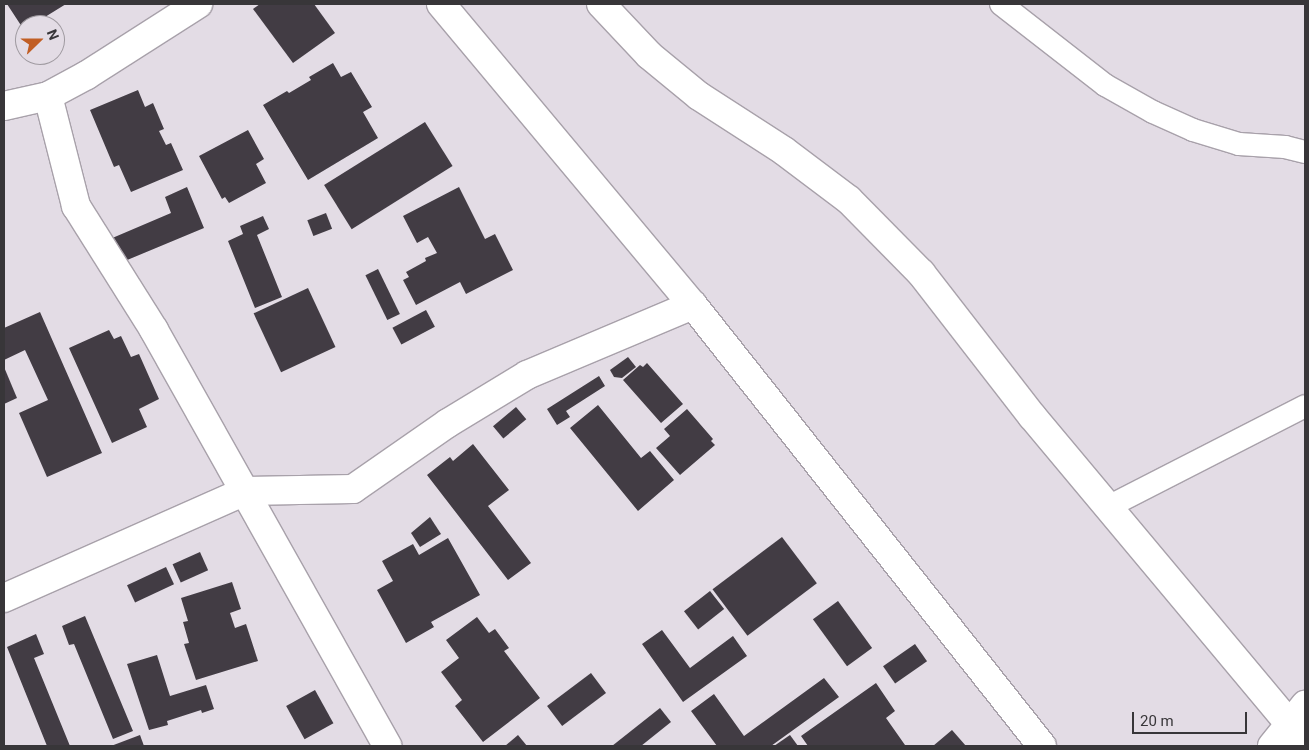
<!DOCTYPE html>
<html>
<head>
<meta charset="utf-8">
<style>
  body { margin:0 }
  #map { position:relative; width:1309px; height:750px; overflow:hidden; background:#e3dce5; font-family:Roboto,sans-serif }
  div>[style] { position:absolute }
  .building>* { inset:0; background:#423c44; transform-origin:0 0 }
  .roads { filter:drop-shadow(1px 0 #a8a1aa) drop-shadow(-1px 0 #a8a1aa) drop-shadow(0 1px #a8a1aa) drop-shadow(0 -1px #a8a1aa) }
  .lane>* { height:22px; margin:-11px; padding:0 11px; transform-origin:11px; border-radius:11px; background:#fff }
  .street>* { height:28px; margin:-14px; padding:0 14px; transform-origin:14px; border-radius:14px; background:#fff }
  span { translate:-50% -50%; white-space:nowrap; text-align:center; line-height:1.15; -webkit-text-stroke:5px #e3dce5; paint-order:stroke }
  .frame { position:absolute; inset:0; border:5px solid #383639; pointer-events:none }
  .north { position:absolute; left:15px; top:15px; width:50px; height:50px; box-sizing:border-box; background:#e3dce5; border:1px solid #9f9aa0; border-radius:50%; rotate:68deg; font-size:14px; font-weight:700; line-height:20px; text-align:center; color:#383639 }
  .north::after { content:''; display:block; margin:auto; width:18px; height:22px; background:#c15e24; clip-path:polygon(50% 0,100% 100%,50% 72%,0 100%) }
  .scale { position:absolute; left:1132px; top:712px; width:115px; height:22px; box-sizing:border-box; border:2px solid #383639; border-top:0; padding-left:6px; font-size:15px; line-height:18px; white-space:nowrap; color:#383639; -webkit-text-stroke:4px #e3dce5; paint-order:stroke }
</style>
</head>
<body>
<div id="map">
  <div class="building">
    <i style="clip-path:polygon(7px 4px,66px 4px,32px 25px,25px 25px,24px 30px)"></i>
    <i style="clip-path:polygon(260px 4px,314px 4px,335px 33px,293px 63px,253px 9px)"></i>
    <i style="clip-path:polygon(333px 63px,341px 77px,351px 72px,372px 107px,363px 112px,378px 138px,308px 180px,263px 105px,287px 91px,289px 93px,311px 80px,309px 77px)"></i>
    <i style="clip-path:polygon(138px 90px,145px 107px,153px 103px,164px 129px,159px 131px,166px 145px,171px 143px,183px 170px,131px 192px,119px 165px,114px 167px,90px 110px)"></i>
    <i style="left:425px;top:122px;width:52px;height:119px;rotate:58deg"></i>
    <i style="clip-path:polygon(248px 130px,264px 159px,256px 164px,266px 183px,229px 203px,225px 197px,222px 199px,199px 156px)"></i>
    <i style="clip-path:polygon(187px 187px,204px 228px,120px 263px,110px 239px,171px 213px,165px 197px)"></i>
    <i style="clip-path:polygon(459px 187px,485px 239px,495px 234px,513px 270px,466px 294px,460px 282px,416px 305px,403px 280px,409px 277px,406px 272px,426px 261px,425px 258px,437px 253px,428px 237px,417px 243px,403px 216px)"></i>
    <i style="left:326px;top:213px;width:17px;height:20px;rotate:69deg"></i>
    <i style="clip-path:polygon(263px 216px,269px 229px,257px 235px,282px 297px,255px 308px,228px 241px,243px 234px,240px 226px)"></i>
    <i style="left:378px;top:269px;width:50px;height:14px;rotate:64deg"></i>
    <i style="left:308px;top:288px;width:65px;height:60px;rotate:65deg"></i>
    <i style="left:426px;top:310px;width:19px;height:38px;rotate:62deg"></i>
    <i style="clip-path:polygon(40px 312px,102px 453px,47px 477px,19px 413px,48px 400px,25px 350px,4px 360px,4px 328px)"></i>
    <i style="clip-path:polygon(109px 330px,114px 339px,121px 336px,131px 357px,139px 354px,159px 399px,139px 409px,147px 427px,112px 443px,69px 348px)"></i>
    <i style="clip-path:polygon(628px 357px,636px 367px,622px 378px,614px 377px,610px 370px)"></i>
    <i style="clip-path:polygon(647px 363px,683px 404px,661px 423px,623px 380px,640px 365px,643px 367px)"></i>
    <i style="clip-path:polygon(4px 367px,17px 398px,4px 404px)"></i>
    <i style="clip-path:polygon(599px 376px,605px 386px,566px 411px,570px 417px,557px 425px,547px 409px)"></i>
    <i style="clip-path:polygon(598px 405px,641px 458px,650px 451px,674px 480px,638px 511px,570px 428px)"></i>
    <i style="left:516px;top:407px;width:16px;height:30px;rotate:50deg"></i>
    <i style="clip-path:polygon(687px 409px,713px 439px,711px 441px,715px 445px,680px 475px,656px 448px,670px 436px,664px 429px)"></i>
    <i style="clip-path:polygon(473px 444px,509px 490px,488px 506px,531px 563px,508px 580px,427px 475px,450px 457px,453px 461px)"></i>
    <i style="clip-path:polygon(430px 517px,441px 534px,420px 547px,411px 533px)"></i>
    <i style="left:782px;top:537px;width:58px;height:87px;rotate:53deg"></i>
    <i style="clip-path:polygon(448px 538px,480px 595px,431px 622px,434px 627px,406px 643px,377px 590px,393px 581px,382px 561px,413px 544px,419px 555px)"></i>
    <i style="left:200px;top:552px;width:20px;height:30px;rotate:66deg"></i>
    <i style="left:166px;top:567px;width:19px;height:43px;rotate:65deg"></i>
    <i style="clip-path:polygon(232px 582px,241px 609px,230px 613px,235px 628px,246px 624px,258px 661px,196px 680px,184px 644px,189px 643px,183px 622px,188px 621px,181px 598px)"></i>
    <i style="left:710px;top:591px;width:23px;height:33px;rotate:52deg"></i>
    <i style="left:838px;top:601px;width:58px;height:31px;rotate:54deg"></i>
    <i style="clip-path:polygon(85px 616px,133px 731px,113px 739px,74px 644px,69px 645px,62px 626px)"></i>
    <i style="clip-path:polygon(477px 617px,489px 633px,495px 629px,509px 648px,504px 651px,540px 698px,483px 742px,455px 706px,462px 700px,441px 672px,459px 658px,446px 640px)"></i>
    <i style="clip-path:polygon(662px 630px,690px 668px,733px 636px,747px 656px,683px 702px,642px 644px)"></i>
    <i style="clip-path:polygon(36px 634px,44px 654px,34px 658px,70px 746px,47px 746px,7px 647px)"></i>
    <i style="left:915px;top:644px;width:21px;height:39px;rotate:55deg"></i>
    <i style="clip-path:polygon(157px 655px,170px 696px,206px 685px,214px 709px,202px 713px,201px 710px,167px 721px,168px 725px,149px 730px,127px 664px)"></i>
    <i style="left:591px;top:673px;width:25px;height:55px;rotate:53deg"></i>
    <i style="clip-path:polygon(824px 678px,839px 697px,771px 746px,717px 746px,691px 711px,714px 694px,744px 736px)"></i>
    <i style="clip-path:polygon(876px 683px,895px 711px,886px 718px,905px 745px,808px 746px,801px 736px)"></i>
    <i style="left:315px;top:690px;width:38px;height:33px;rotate:61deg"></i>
    <i style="clip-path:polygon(660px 708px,671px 722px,641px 746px,612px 746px)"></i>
    <i style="clip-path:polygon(952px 730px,966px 746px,933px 746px)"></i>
    <i style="clip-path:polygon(140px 735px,144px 746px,111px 746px)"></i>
    <i style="clip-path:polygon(518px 735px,527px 746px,505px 746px)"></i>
    <i style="clip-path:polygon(790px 735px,798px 746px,774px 746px)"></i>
  </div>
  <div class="roads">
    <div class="lane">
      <i style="left:1001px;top:4px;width:132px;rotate:37.9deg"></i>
      <i style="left:1105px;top:85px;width:55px;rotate:29.4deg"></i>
      <i style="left:1153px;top:112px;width:44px;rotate:24.2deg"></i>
      <i style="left:1193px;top:130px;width:48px;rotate:16.9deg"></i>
      <i style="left:1239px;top:144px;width:46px;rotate:3.7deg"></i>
      <i style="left:1285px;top:147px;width:21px;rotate:14deg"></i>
      <i style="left:1108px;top:507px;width:221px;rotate:-27.1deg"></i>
    </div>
    <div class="street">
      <i style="left:441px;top:4px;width:393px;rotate:50.1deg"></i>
      <i style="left:693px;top:305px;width:562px;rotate:51.64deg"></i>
      <i style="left:601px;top:4px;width:70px;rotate:46.7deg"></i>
      <i style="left:649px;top:55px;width:65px;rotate:39.4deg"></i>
      <i style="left:699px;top:96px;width:101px;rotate:32.9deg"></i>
      <i style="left:784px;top:151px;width:81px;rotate:37deg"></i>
      <i style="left:849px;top:200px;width:103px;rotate:45.4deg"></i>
      <i style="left:921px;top:273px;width:181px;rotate:52.2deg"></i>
      <i style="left:1032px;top:416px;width:425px;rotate:50.1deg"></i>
      <i style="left:48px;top:96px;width:114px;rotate:75.7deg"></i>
      <i style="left:76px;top:206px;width:146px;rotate:57.8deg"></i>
      <i style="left:154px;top:330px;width:477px;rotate:60.7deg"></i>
      <i style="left:4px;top:106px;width:45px;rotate:-12.8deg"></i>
      <i style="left:48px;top:96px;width:44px;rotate:-28.3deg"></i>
      <i style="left:87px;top:75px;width:132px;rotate:-32.6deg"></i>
      <i style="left:4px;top:598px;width:265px;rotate:-23.9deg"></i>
      <i style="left:246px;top:491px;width:107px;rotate:-1.1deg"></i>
      <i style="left:353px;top:489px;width:116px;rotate:-34.8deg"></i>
      <i style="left:448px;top:423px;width:92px;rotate:-31.3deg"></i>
      <i style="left:527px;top:375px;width:180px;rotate:-22.9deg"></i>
      <i style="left:1272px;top:746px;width:53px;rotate:-51.2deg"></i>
    </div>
  </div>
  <div class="frame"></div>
  <div class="north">N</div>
  <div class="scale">20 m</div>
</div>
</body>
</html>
